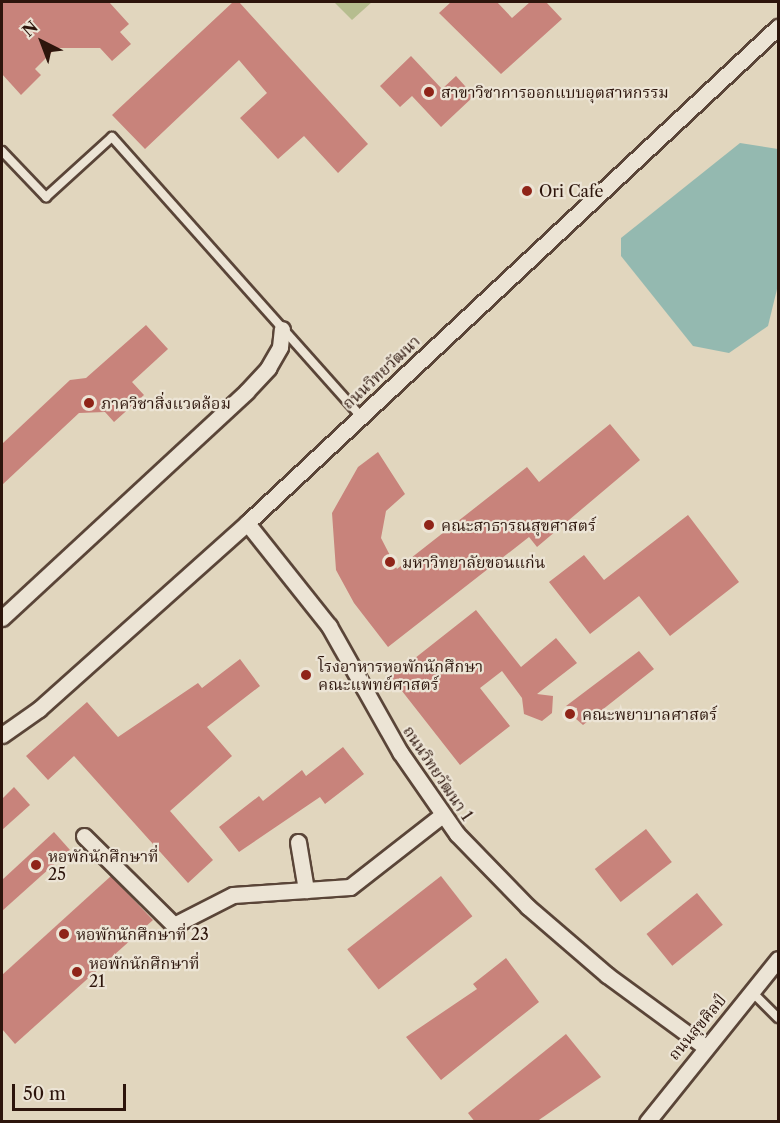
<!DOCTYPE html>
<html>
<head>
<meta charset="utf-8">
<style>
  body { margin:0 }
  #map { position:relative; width:780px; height:1123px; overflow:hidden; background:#e1d6be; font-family:"Libre Caslon Text","Noto Serif Thai",serif }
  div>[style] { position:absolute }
  .green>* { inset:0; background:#b6bd8f }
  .water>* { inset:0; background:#94b9b0 }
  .building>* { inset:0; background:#c8837b; transform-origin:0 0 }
  .roads { filter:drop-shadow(2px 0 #5a4538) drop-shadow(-2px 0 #5a4538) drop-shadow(0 2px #5a4538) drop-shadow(0 -2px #5a4538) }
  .lane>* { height:8px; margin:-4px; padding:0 4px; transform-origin:4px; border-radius:4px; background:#ece4d5 }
  .street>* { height:15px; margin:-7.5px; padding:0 7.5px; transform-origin:7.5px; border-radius:7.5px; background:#ece4d5 }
  .dots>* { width:16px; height:16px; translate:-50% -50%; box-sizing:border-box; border:3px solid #ece4d5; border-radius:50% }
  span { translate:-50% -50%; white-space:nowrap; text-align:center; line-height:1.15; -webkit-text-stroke:4.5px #ece4d5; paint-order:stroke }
  .poi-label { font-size:16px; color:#2d150c }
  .left { translate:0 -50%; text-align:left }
  .street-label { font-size:16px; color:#2d150c }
  .frame { position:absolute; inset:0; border:3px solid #2d150c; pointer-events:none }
  .north { position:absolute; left:12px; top:12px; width:60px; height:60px; -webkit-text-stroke:4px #ece4d5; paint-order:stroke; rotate:318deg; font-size:16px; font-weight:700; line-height:24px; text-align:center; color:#2d150c }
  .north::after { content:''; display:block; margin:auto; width:21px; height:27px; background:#2d150c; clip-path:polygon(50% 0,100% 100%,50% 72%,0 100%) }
  .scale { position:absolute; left:12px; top:1084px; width:114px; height:27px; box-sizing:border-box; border:3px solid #2d150c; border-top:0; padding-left:8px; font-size:18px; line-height:21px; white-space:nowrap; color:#2d150c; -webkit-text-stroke:4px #ece4d5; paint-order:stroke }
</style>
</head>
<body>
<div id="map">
  <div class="green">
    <i style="clip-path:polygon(334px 2px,372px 2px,352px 20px)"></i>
  </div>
  <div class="water">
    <i style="clip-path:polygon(740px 143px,778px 149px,778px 285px,768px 326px,729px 353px,693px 346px,621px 256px,621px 238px)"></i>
  </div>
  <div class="building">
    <i style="clip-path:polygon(2px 2px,109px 2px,129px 24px,120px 32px,131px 44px,112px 61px,100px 48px,56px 48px,35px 69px,41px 75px,21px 95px,2px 74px)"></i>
    <i style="clip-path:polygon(233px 2px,239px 2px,368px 144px,338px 173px,304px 136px,278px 159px,240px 118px,267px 93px,239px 60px,145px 149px,112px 115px)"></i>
    <i style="clip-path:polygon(451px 2px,497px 2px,512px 18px,530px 2px,546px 2px,562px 19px,501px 74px,439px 13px)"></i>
    <i style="clip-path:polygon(411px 56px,442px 89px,456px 76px,474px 96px,441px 127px,412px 96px,400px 107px,380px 86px)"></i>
    <i style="clip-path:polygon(146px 325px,168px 349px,132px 382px,144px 395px,114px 422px,105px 412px,79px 413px,2px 485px,2px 444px,70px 380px,86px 378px)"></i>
    <i style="clip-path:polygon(610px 424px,640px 460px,537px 547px,529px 537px,388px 647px,354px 603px,336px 570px,332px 513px,358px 467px,378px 452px,405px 494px,386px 511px,381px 538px,397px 569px,527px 467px,539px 482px)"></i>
    <i style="clip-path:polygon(688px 515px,739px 582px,670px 636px,639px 596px,590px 634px,549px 582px,584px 555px,604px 580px)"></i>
    <i style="clip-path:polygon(476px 610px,521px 667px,556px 638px,577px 663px,537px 694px,553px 696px,552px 713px,542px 721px,524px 714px,522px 698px,502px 671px,480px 688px,510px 726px,460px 765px,391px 677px)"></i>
    <i style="clip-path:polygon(639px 651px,654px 669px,583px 725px,575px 718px,577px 708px,566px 706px)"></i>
    <i style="clip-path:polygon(240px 659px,260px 686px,207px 727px,232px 756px,170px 811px,213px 860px,188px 883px,74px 756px,48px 780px,26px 756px,87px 702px,118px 737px,198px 683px,202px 688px)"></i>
    <i style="clip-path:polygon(343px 747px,364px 774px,325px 804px,320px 797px,239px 852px,219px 827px,259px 796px,263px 801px,302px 770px,306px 776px)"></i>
    <i style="clip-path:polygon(14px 787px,30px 805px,2px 830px,2px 799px)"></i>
    <i style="left:646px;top:829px;width:42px;height:65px;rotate:52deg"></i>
    <i style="clip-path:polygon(54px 832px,70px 850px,2px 911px,2px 880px)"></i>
    <i style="clip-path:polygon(111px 876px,153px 920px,15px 1044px,2px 1029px,2px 975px)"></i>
    <i style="left:441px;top:876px;width:51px;height:119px;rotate:52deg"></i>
    <i style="left:697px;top:893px;width:41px;height:65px;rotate:51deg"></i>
    <i style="clip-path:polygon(506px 958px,539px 1002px,441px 1080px,406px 1037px,477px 989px,473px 984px)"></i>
    <i style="clip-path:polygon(566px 1034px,601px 1077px,536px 1122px,475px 1122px,468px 1113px)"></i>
  </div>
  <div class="roads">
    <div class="lane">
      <i style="left:2px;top:151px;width:64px;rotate:46.3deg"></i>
      <i style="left:46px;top:197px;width:89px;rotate:-42.3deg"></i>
      <i style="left:112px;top:137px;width:374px;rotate:48.3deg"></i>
      <i style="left:751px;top:991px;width:38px;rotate:45deg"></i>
    </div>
    <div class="street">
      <i style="left:247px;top:523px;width:132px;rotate:51.5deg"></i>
      <i style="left:329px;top:626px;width:145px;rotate:60.6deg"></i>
      <i style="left:400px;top:752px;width:100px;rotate:55.2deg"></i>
      <i style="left:457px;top:834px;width:102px;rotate:45.8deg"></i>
      <i style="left:528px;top:907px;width:104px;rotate:40.7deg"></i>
      <i style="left:607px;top:975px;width:120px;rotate:36.2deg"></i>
      <i style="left:2px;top:618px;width:333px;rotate:-42.8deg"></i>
      <i style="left:246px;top:392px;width:33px;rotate:-47deg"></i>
      <i style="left:268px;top:368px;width:24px;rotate:-60deg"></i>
      <i style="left:280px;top:347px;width:18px;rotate:-84deg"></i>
      <i style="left:2px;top:735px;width:45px;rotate:-35.1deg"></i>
      <i style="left:39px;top:709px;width:279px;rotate:-41.8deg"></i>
      <i style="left:247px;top:523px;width:727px;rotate:-43.05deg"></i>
      <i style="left:84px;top:836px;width:127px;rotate:44.7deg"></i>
      <i style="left:174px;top:925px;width:66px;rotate:-27deg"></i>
      <i style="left:233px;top:895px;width:117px;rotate:-3.9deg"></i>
      <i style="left:350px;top:887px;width:117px;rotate:-38deg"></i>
      <i style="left:298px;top:842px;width:49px;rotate:80.5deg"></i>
      <i style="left:647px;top:1122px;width:209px;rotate:-51.2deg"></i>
    </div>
  </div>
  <div class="dots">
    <i style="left:429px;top:92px;background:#8f2418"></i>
    <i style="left:527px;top:191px;background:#8f2418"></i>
    <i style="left:89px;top:403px;background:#8f2418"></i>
    <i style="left:429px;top:525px;background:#8f2418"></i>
    <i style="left:390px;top:562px;background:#8f2418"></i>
    <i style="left:306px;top:675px;background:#8f2418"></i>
    <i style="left:570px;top:714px;background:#8f2418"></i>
    <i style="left:36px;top:865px;background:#8f2418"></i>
    <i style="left:64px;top:934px;background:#8f2418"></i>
    <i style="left:77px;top:972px;background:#8f2418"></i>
  </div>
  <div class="poi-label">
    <span class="left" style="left:441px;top:92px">สาขาวิชาการออกแบบอุตสาหกรรม</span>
    <span class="left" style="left:539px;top:191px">Ori Cafe</span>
    <span class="left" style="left:101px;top:403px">ภาควิชาสิ่งแวดล้อม</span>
    <span class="left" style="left:441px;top:525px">คณะสาธารณสุขศาสตร์</span>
    <span class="left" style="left:402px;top:562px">มหาวิทยาลัยขอนแก่น</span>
    <span class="left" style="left:318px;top:675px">โรงอาหารหอพักนักศึกษา<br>คณะแพทย์ศาสตร์</span>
    <span class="left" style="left:582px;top:714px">คณะพยาบาลศาสตร์</span>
    <span class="left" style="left:48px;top:865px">หอพักนักศึกษาที่<br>25</span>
    <span class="left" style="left:76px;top:934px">หอพักนักศึกษาที่ 23</span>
    <span class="left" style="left:89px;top:972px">หอพักนักศึกษาที่<br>21</span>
  </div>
  <div class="street-label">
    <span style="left:381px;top:372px;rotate:-43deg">ถนนวิทยวัฒนา</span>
    <span style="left:438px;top:773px;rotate:56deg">ถนนวิทยวัฒนา 1</span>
    <span style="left:697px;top:1027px;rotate:-50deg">ถนนสุขศิลป์</span>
  </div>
  <div class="frame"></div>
  <div class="north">N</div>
  <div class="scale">50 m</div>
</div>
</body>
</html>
